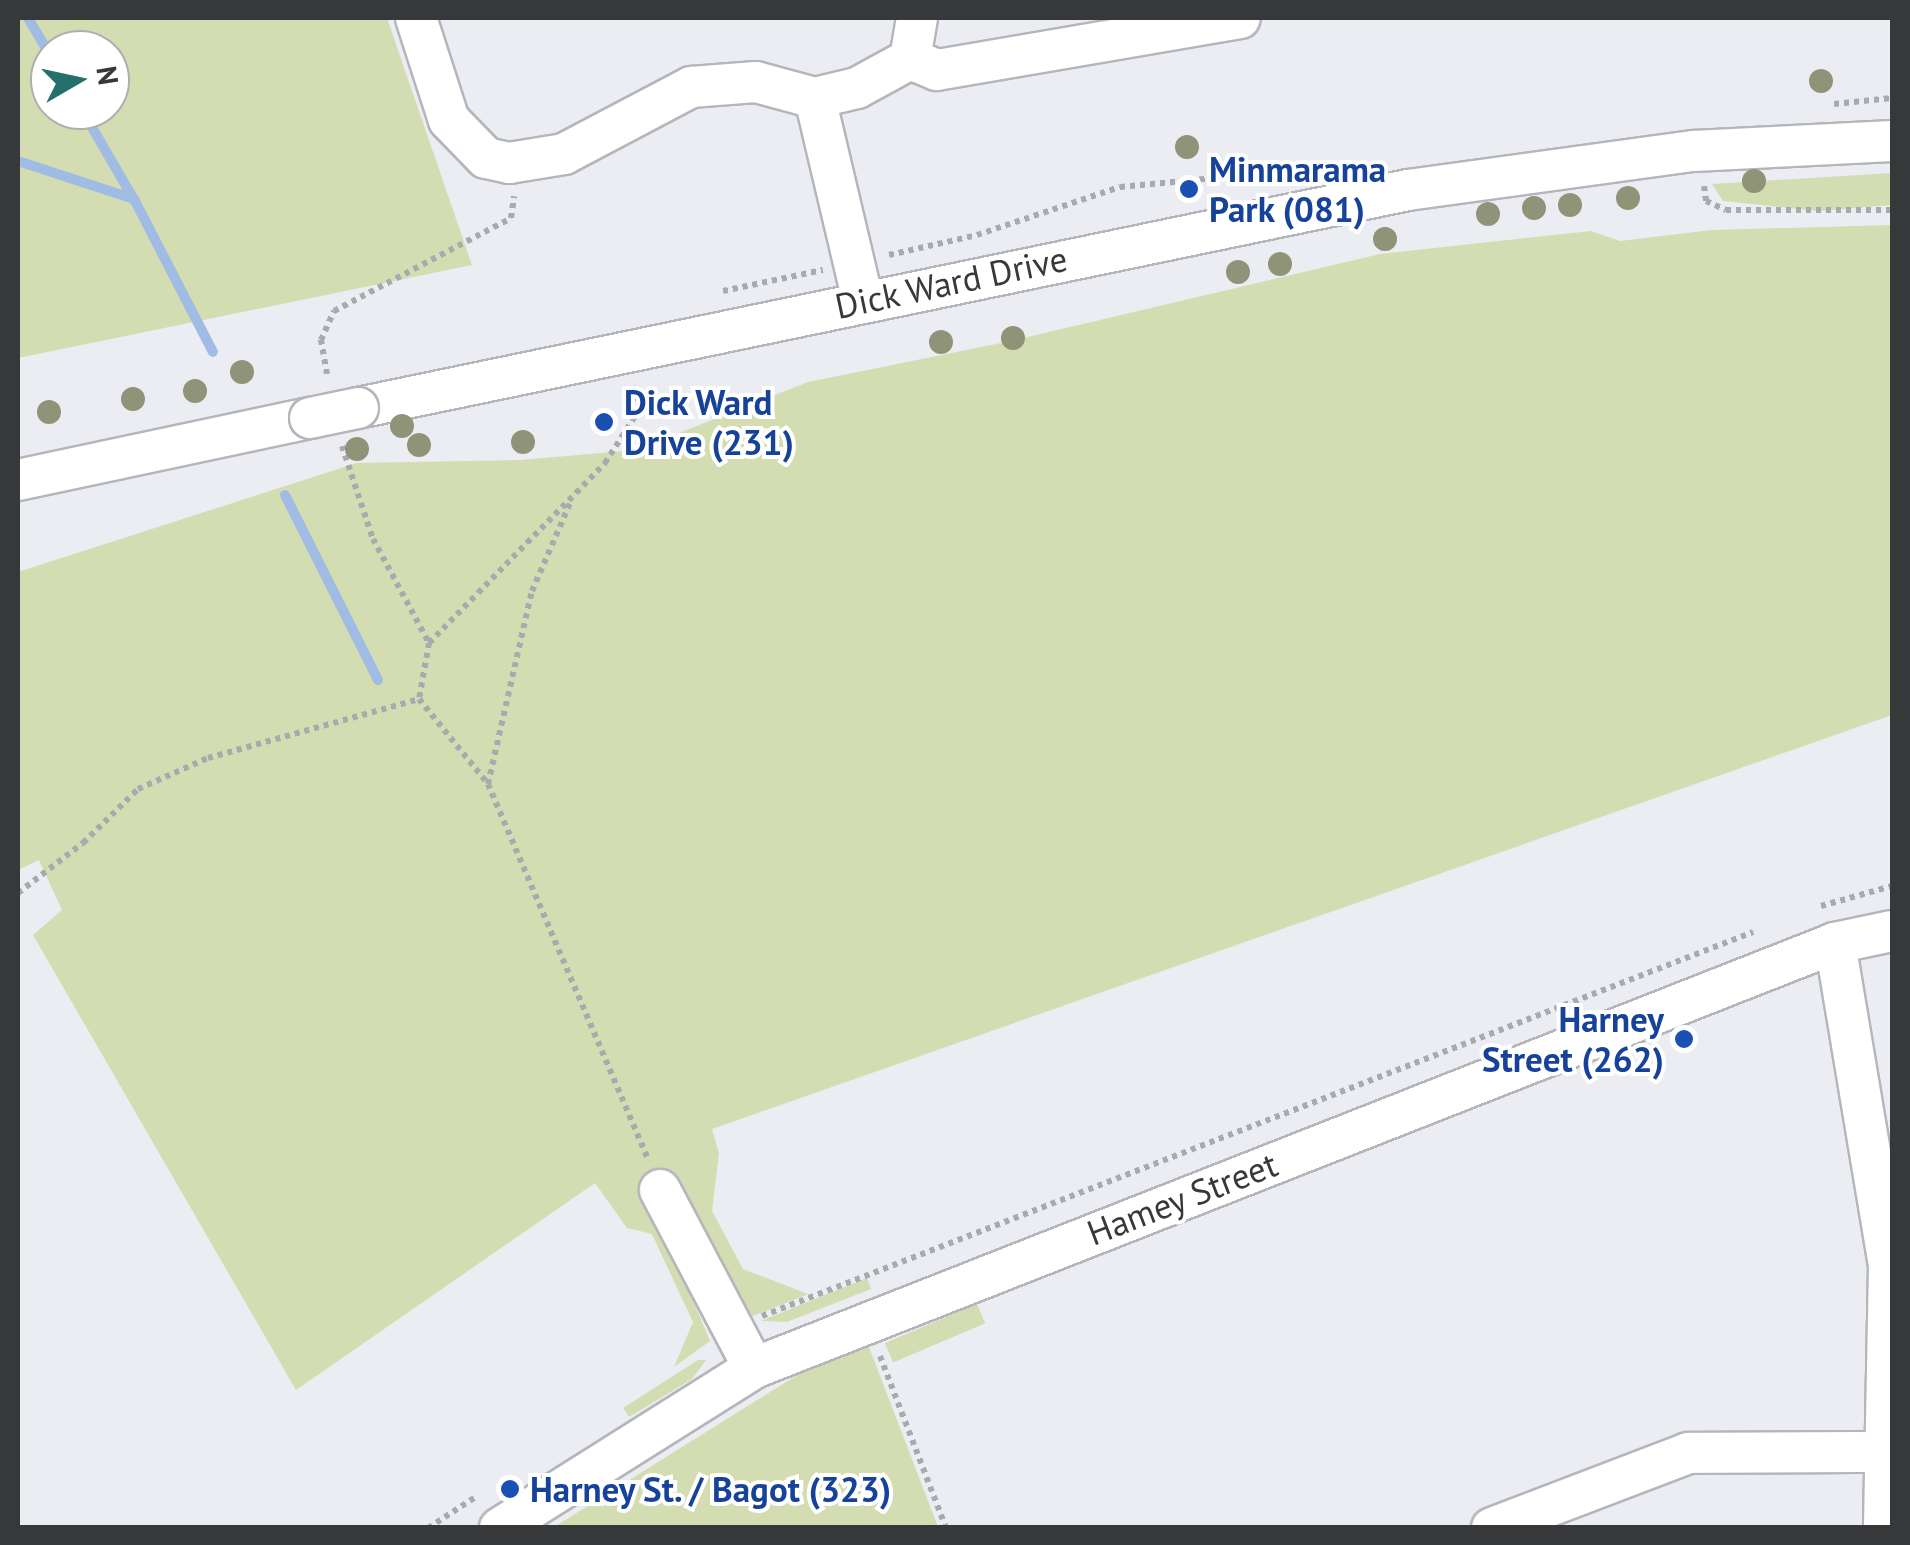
<!DOCTYPE html>
<html>
<head>
<meta charset="utf-8">
<style>
  body { margin:0 }
  #map { position:relative; width:1910px; height:1545px; overflow:hidden; background:#ebedf3; font-family:"PT Sans",sans-serif }
  div>[style] { position:absolute }
  .green>* { inset:0; background:#d4dcb1; transform-origin:0 0 }
  .stream>* { height:10px; margin:-5px; padding:0 5px; transform-origin:5px; border-radius:5px; background:#a1bce4 }
  .path>* { height:6px; margin-top:-3px; transform-origin:0; background:repeating-linear-gradient(90deg,#a8aaae 0 5px,transparent 0 10px) }
  .roads { filter:drop-shadow(2px 0 #b4b6bc) drop-shadow(-2px 0 #b4b6bc) drop-shadow(0 2px #b4b6bc) drop-shadow(0 -2px #b4b6bc) }
  .minor>* { height:40px; margin:-20px; padding:0 20px; transform-origin:20px; border-radius:20px; background:#fff }
  .bridges { filter:drop-shadow(2px 0 #b4b6bc) drop-shadow(-2px 0 #b4b6bc) drop-shadow(0 2px #b4b6bc) drop-shadow(0 -2px #b4b6bc) }
  .minor-bridge>* { height:40px; margin:-20px; padding:0 20px; transform-origin:20px; border-radius:20px; background:#fff }
  .trees>* { width:24px; height:24px; margin:-12px; border-radius:50%; background:#8f9378 }
  .dots>* { width:28px; height:28px; translate:-50% -50%; box-sizing:border-box; border:5px solid #fff; border-radius:50% }
  span { translate:-50% -50%; white-space:nowrap; text-align:center; line-height:1.15; -webkit-text-stroke:8px #fff; paint-order:stroke }
  .transit-label { font-size:35px; color:#164399; font-weight:700 }
  .left { translate:0 -50%; text-align:left }
  .right { translate:-100% -50%; text-align:right }
  .street-label { font-size:35px; color:#37383a }
  .frame { position:absolute; inset:0; border:20px solid #37383a; pointer-events:none }
  .north { position:absolute; left:30px; top:30px; width:100px; height:100px; box-sizing:border-box; background:#fff; border:2px solid #afafb0; border-radius:50%; rotate:81deg; font-size:28px; font-weight:700; line-height:40px; text-align:center; color:#37383a }
  .north::after { content:''; display:block; margin:auto; width:35px; height:45px; background:#26706b; clip-path:polygon(50% 0,100% 100%,50% 72%,0 100%) }
</style>
</head>
<body>
<div id="map">
  <div class="green">
    <i style="clip-path:polygon(evenodd,18px 18px,387px 18px,472px 265px,18px 358px,18px 18px,50px 50px,110px 50px,110px 110px,50px 110px,50px 50px)"></i>
    <i style="clip-path:polygon(1892px 173px,1892px 205px,1819px 211px,1723px 201px,1712px 184px)"></i>
    <i style="clip-path:polygon(1892px 225px,1892px 715px,712px 1129px,719px 1153px,712px 1211px,743px 1269px,808px 1294px,753px 1316px,666px 1236px,710px 1341px,674px 1367px,693px 1322px,652px 1234px,627px 1228px,595px 1183px,296px 1390px,33px 935px,62px 910px,39px 860px,18px 870px,18px 572px,357px 463px,520px 460px,636px 450px,808px 382px,1006px 342px,1380px 254px,1591px 231px,1620px 241px,1712px 230px)"></i>
    <i style="clip-path:polygon(867px 1278px,871px 1289px,787px 1322px,761px 1321px)"></i>
    <i style="left:977px;top:1304px;width:21px;height:100px;rotate:67deg"></i>
    <i style="clip-path:polygon(869px 1347px,938px 1527px,554px 1527px,799px 1374px)"></i>
    <i style="clip-path:polygon(698px 1360px,706px 1360px,692px 1379px,629px 1417px,623px 1408px)"></i>
  </div>
  <div class="stream">
    <i style="left:28px;top:18px;width:43px;rotate:59.3deg"></i>
    <i style="left:82px;top:110px;width:102px;rotate:59.9deg"></i>
    <i style="left:18px;top:161px;width:122px;rotate:18.1deg"></i>
    <i style="left:134px;top:199px;width:172px;rotate:62.7deg"></i>
    <i style="left:285px;top:495px;width:207px;rotate:63.3deg"></i>
  </div>
  <div class="path">
    <i style="left:1834px;top:104px;width:58px;rotate:-5.9deg"></i>
    <i style="left:1704px;top:186px;width:15px;rotate:82deg"></i>
    <i style="left:1706px;top:201px;width:22px;rotate:24deg"></i>
    <i style="left:1726px;top:210px;width:166px"></i>
    <i style="left:889px;top:255px;width:90px;rotate:-12.8deg"></i>
    <i style="left:977px;top:235px;width:151px;rotate:-18.6deg"></i>
    <i style="left:1120px;top:187px;width:202px;rotate:-5.4deg"></i>
    <i style="left:723px;top:291px;width:102px;rotate:-11.9deg"></i>
    <i style="left:327px;top:374px;width:35px;rotate:-100deg"></i>
    <i style="left:321px;top:340px;width:32px;rotate:-66deg"></i>
    <i style="left:334px;top:311px;width:200px;rotate:-27.7deg"></i>
    <i style="left:511px;top:218px;width:22px;rotate:-82deg"></i>
    <i style="left:342px;top:446px;width:98px;rotate:71.6deg"></i>
    <i style="left:373px;top:539px;width:118px;rotate:61.7deg"></i>
    <i style="left:429px;top:643px;width:57px;rotate:100.1deg"></i>
    <i style="left:429px;top:643px;width:252px;rotate:-45.6deg"></i>
    <i style="left:605px;top:463px;width:63px;rotate:-57.3deg"></i>
    <i style="left:639px;top:410px;width:25px;rotate:-106deg"></i>
    <i style="left:419px;top:699px;width:109px;rotate:50.9deg"></i>
    <i style="left:488px;top:784px;width:410px;rotate:66.9deg"></i>
    <i style="left:488px;top:784px;width:198px;rotate:-77.2deg"></i>
    <i style="left:532px;top:591px;width:98px;rotate:-66.6deg"></i>
    <i style="left:18px;top:893px;width:82px;rotate:-37.6deg"></i>
    <i style="left:83px;top:843px;width:77px;rotate:-44.5deg"></i>
    <i style="left:138px;top:789px;width:77px;rotate:-23.9deg"></i>
    <i style="left:208px;top:758px;width:219px;rotate:-15.6deg"></i>
    <i style="left:1821px;top:906px;width:74px;rotate:-15.7deg"></i>
    <i style="left:762px;top:1316px;width:1063px;rotate:-21.18deg"></i>
    <i style="left:880px;top:1356px;width:184px;rotate:69deg"></i>
    <i style="left:428px;top:1528px;width:59px;rotate:-33.1deg"></i>
  </div>
  <div class="roads">
    <div class="minor">
      <i style="left:416px;top:18px;width:107px;rotate:72.1deg"></i>
      <i style="left:449px;top:120px;width:53px;rotate:45.8deg"></i>
      <i style="left:486px;top:158px;width:24px;rotate:12deg"></i>
      <i style="left:509px;top:163px;width:56px;rotate:-9.3deg"></i>
      <i style="left:564px;top:154px;width:144px;rotate:-27.8deg"></i>
      <i style="left:691px;top:87px;width:65px;rotate:-4.4deg"></i>
      <i style="left:756px;top:82px;width:61px;rotate:15.2deg"></i>
      <i style="left:815px;top:98px;width:43px;rotate:-13.4deg"></i>
      <i style="left:857px;top:88px;width:60px;rotate:-28.7deg"></i>
      <i style="left:917px;top:18px;width:42px;rotate:99.7deg"></i>
      <i style="left:910px;top:59px;width:29px;rotate:22deg"></i>
      <i style="left:937px;top:70px;width:307px;rotate:-9.7deg"></i>
      <i style="left:815px;top:98px;width:209px;rotate:76.7deg"></i>
      <i style="left:358px;top:408px;width:1072px;rotate:-11.73deg"></i>
      <i style="left:1408px;top:190px;width:289px;rotate:-7.8deg"></i>
      <i style="left:1694px;top:151px;width:198px;rotate:-2.9deg"></i>
      <i style="left:18px;top:480px;width:299px;rotate:-12deg"></i>
      <i style="left:1835px;top:943px;width:326px;rotate:80.5deg"></i>
      <i style="left:1889px;top:1265px;width:263px;rotate:91.1deg"></i>
      <i style="left:660px;top:1190px;width:201px;rotate:62.2deg"></i>
      <i style="left:500px;top:1528px;width:300px;rotate:-32.2deg"></i>
      <i style="left:754px;top:1368px;width:1162px;rotate:-21.46deg"></i>
      <i style="left:1835px;top:943px;width:58px;rotate:-11.9deg"></i>
      <i style="left:1492px;top:1528px;width:210px;rotate:-20.9deg"></i>
      <i style="left:1688px;top:1453px;width:197px;rotate:-0.3deg"></i>
    </div>
  </div>
  <div class="bridges">
    <div class="minor-bridge">
      <i style="left:310px;top:418px;width:49px;rotate:-11.8deg"></i>
    </div>
  </div>
  <div class="trees">
    <i style="left:1821px;top:81px"></i>
    <i style="left:1187px;top:147px"></i>
    <i style="left:1754px;top:181px"></i>
    <i style="left:1628px;top:198px"></i>
    <i style="left:1570px;top:205px"></i>
    <i style="left:1534px;top:208px"></i>
    <i style="left:1488px;top:214px"></i>
    <i style="left:1385px;top:239px"></i>
    <i style="left:1280px;top:264px"></i>
    <i style="left:1238px;top:272px"></i>
    <i style="left:1013px;top:338px"></i>
    <i style="left:941px;top:342px"></i>
    <i style="left:242px;top:372px"></i>
    <i style="left:195px;top:391px"></i>
    <i style="left:133px;top:399px"></i>
    <i style="left:49px;top:412px"></i>
    <i style="left:402px;top:426px"></i>
    <i style="left:523px;top:442px"></i>
    <i style="left:419px;top:445px"></i>
    <i style="left:357px;top:449px"></i>
  </div>
  <div class="dots">
    <i style="left:1189px;top:189px;background:#1a4fb4"></i>
    <i style="left:604px;top:422px;background:#1a4fb4"></i>
    <i style="left:1684px;top:1039px;background:#1a4fb4"></i>
    <i style="left:510px;top:1489px;background:#1a4fb4"></i>
  </div>
  <div class="transit-label">
    <span class="left" style="left:1209px;top:189px">Minmarama<br>Park (081)</span>
    <span class="left" style="left:624px;top:422px">Dick Ward<br>Drive (231)</span>
    <span class="right" style="left:1664px;top:1039px">Harney<br>Street (262)</span>
    <span class="left" style="left:530px;top:1489px">Harney St. / Bagot (323)</span>
  </div>
  <div class="street-label">
    <span style="left:951px;top:282px;rotate:-12deg">Dick Ward Drive</span>
    <span style="left:1182px;top:1198px;rotate:-21deg">Hamey Street</span>
  </div>
  <div class="frame"></div>
  <div class="north">N</div>
</div>
</body>
</html>
